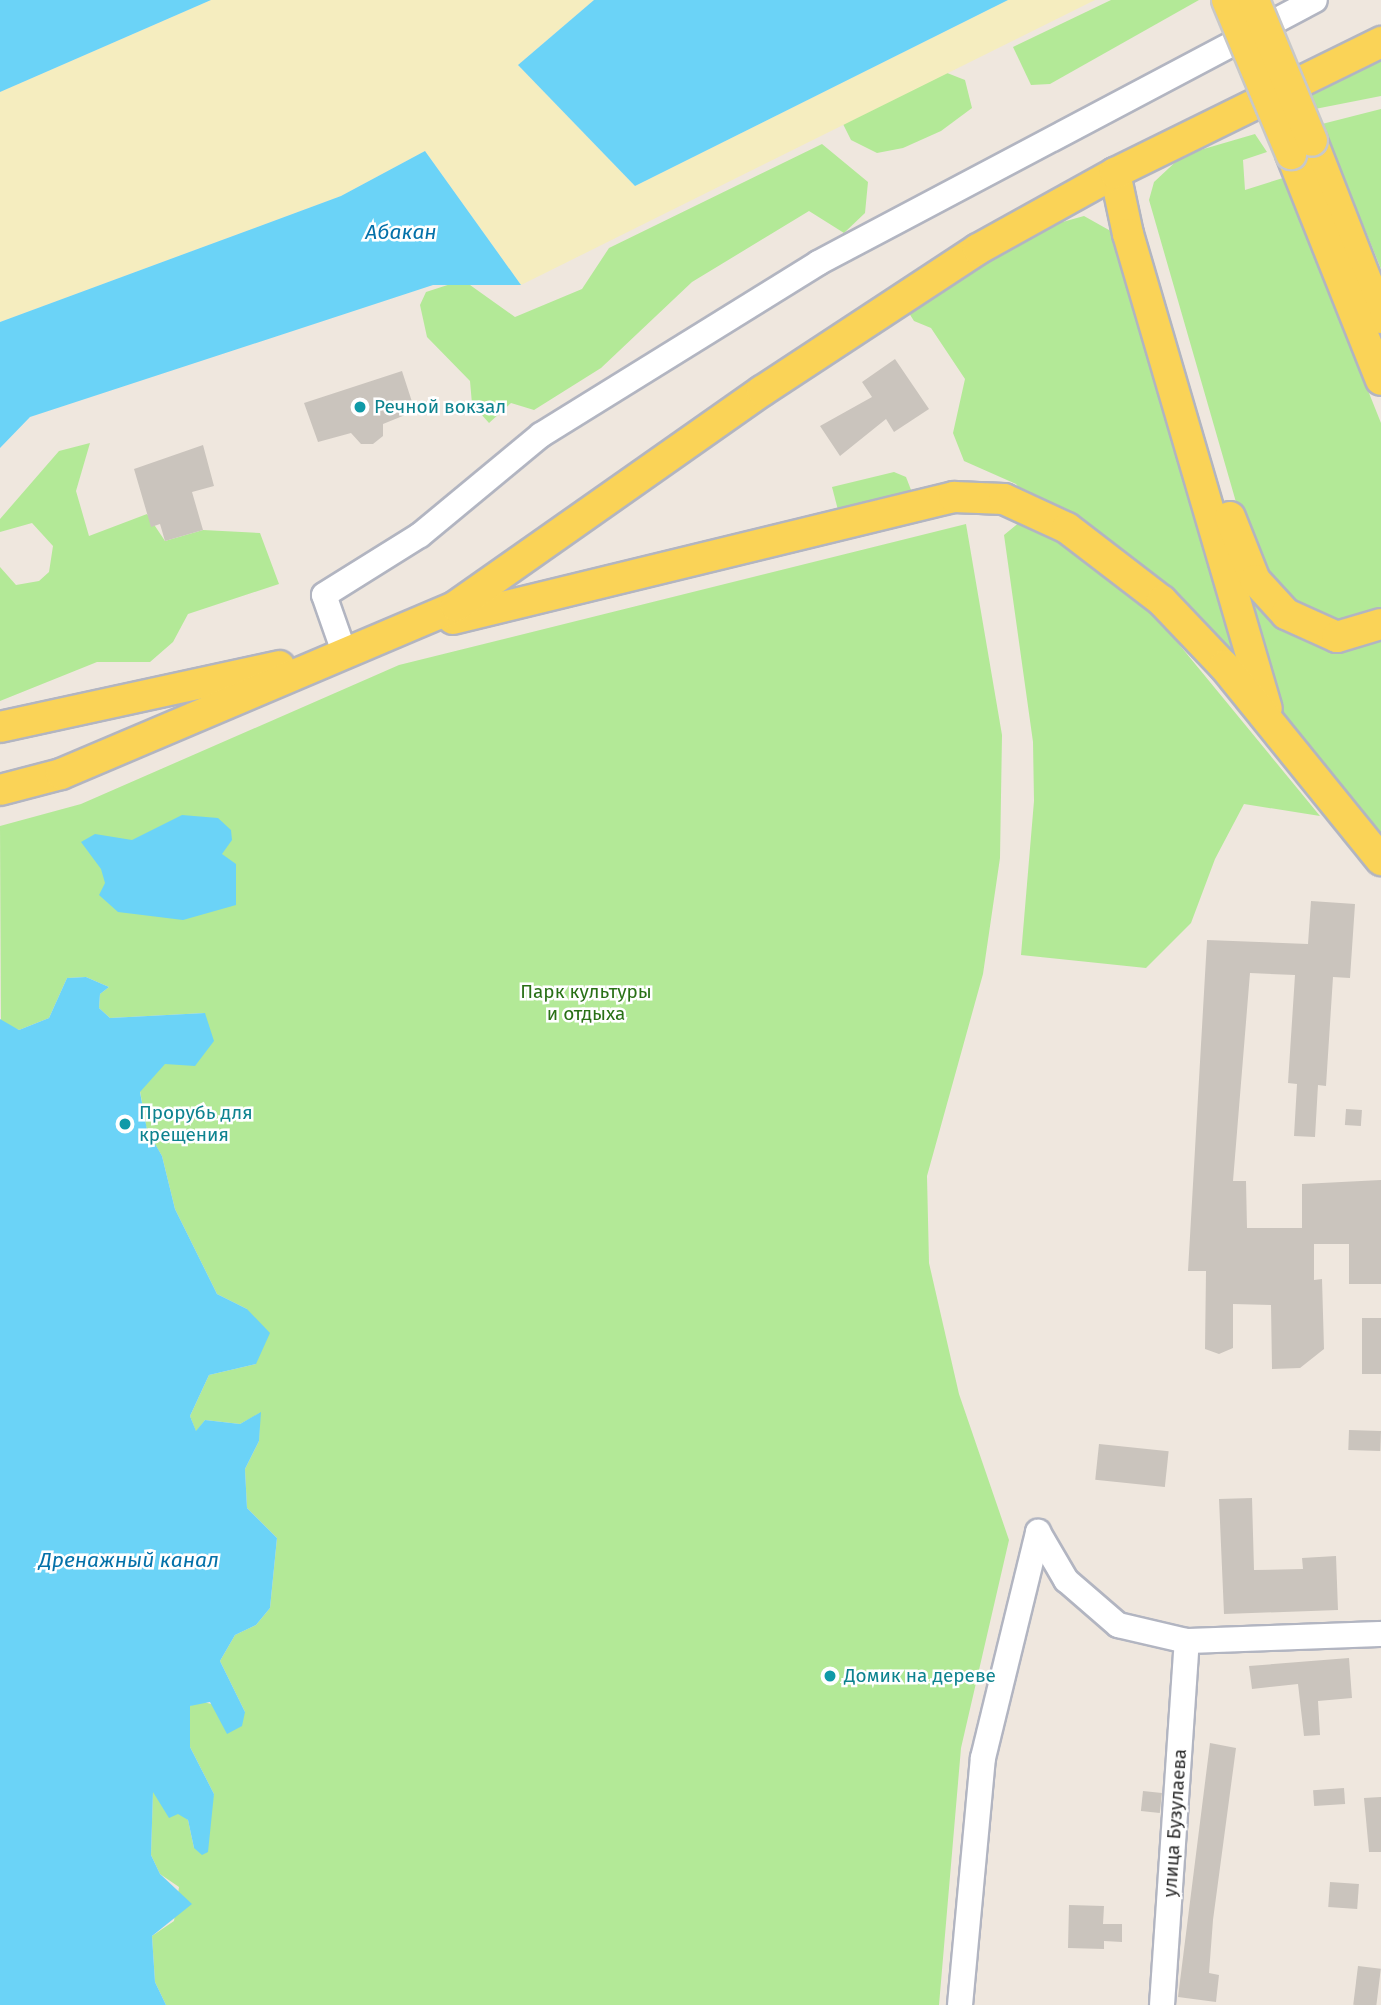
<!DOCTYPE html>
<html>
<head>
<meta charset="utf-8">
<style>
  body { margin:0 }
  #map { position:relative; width:1381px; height:2005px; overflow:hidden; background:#efe7de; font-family:"Fira Sans",sans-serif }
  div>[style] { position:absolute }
  .green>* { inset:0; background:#b3e997 }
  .sand>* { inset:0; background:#f5edbf }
  .water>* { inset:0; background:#6bd3f7 }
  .building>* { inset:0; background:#cac4bd; transform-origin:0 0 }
  .roads { filter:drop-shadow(2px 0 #b2b5c1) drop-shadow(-2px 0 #b2b5c1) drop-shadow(0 2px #b2b5c1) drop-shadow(0 -2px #b2b5c1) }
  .minor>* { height:24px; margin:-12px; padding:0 12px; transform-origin:12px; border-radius:12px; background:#fff }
  .major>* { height:30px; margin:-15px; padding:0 15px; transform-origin:15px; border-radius:15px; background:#fad357 }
  .bridges { filter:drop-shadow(2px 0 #c8c8c8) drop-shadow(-2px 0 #c8c8c8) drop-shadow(0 2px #c8c8c8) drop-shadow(0 -2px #c8c8c8) }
  .major-bridge>* { height:30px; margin:-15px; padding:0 15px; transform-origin:15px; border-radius:15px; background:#fad357 }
  .dots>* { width:19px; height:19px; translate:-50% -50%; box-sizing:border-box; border:4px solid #fff; border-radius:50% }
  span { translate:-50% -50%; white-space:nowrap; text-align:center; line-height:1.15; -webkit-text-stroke:5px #fff; paint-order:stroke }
  .culture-label { font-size:19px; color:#0d838f }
  .left { translate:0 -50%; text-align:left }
  .park-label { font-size:19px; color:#297016 }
  .street-label { font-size:19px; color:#2c2c2c }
  .water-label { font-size:21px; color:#0471a9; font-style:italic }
</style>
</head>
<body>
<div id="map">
  <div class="green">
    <i style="clip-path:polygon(1111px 0,1199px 0,1050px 84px,1031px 85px,1013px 47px)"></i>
    <i style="clip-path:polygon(1381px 60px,1381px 96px,1315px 109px,1305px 95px)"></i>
    <i style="clip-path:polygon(942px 71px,965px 80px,972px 108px,941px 131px,903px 148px,877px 153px,851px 140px,841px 120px)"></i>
    <i style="clip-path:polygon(1381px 109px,1381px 269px,1322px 124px)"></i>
    <i style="clip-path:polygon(1255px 134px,1267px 152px,1243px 160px,1245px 190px,1283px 178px,1381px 423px,1381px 613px,1327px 625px,1272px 586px,1240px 516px,1149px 200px,1154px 182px,1183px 155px)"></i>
    <i style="clip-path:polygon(822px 144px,868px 182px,865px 213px,844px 233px,809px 211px,692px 282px,601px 368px,534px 410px,511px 403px,489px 423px,472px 404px,470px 381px,427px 337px,420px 305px,426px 292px,463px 280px,515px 317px,582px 289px,609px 248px)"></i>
    <i style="clip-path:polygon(1084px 216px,1116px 234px,1241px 647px,1225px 657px,1030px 503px,1016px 484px,964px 461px,953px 433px,965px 379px,931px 328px,914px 321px,907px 310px,1041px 228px)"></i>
    <i style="clip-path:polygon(90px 443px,76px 491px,89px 536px,147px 514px,165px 541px,203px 530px,260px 533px,279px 584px,188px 614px,173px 642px,150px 662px,97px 662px,0 701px,0 567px,16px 585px,39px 581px,49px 572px,53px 546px,32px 523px,0 532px,0 519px,59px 451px)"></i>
    <i style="clip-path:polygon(894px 472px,906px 477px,913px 495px,838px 510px,832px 487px)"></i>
    <i style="clip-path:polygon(1027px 516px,1159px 620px,1320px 816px,1244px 804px,1215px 859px,1191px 923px,1146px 968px,1021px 955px,1034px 801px,1033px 742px,1004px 535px)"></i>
    <i style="clip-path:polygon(966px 524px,1002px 735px,1000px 858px,983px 974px,927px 1176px,929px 1263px,959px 1394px,1009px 1540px,961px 1748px,939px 2005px,166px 2005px,155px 1982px,152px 1936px,174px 1921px,179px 1887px,160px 1874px,151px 1855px,153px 1790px,188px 1820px,194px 1848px,214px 1794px,190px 1747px,190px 1706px,199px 1701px,245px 1712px,220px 1661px,235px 1635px,256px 1625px,270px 1608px,277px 1538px,247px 1508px,245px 1469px,259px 1441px,260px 1413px,240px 1424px,205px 1420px,196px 1432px,190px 1416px,209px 1375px,256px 1364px,247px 1309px,217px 1294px,175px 1209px,162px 1156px,147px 1131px,140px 1091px,205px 1013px,110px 1018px,99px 1008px,100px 994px,109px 987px,86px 977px,67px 978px,49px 1018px,19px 1030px,1px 1022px,0 826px,81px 804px,399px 665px)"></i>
    <i style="clip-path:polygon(1237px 561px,1346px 648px,1381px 639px,1381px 845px,1279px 711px)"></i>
  </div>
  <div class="sand">
    <i style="clip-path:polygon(211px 0,594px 0,518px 65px,635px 186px,1008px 0,1095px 0,521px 285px,425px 151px,341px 196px,0 322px,0 92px)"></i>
  </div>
  <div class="water">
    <i style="clip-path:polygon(0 0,211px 0,0 92px)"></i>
    <i style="clip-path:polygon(594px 0,1008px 0,635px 186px,518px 65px)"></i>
    <i style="clip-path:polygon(425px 151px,521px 285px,433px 285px,30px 417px,0 448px,0 322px,341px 196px)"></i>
    <i style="clip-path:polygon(182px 815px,218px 818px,231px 830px,232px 840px,222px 854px,236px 864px,236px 905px,183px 920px,118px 912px,99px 895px,105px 883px,101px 869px,81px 842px,95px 834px,132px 840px)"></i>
    <i style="clip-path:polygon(86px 977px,109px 987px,100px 994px,99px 1008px,110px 1018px,205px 1013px,214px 1041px,195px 1066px,165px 1064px,140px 1092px,147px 1130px,162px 1156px,175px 1209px,217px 1294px,247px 1309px,270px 1333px,256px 1364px,209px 1375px,190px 1416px,196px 1431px,205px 1420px,240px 1424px,261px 1412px,259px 1441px,245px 1469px,247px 1508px,277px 1538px,270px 1608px,256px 1625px,235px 1635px,220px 1661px,245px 1712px,242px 1726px,227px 1734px,210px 1702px,190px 1706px,190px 1747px,214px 1794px,208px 1852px,202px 1855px,194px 1848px,188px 1820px,178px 1814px,169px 1818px,153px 1792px,151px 1855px,160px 1874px,192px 1904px,152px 1936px,155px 1982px,166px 2005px,0 2005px,0 1019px,19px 1030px,49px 1018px,67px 978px)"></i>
  </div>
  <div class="building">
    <i style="clip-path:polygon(895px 359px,929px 409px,894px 432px,886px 419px,840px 456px,820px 426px,872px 397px,862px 382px)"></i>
    <i style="clip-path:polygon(402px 371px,415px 411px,383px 424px,383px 436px,373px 444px,361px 444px,351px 433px,318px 442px,304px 403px)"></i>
    <i style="clip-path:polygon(203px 445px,214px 486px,192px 492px,203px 530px,165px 541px,160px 524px,151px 527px,134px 469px)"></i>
    <i style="clip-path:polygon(1311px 901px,1355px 904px,1350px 978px,1333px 977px,1326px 1086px,1318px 1085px,1315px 1137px,1294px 1136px,1297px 1084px,1288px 1083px,1295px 975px,1250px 973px,1233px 1181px,1246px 1181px,1247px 1228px,1302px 1228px,1302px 1184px,1381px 1180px,1381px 1284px,1349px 1284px,1349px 1244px,1314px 1244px,1314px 1280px,1322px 1279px,1324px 1349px,1300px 1368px,1272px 1369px,1271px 1305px,1233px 1304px,1233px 1348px,1219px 1354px,1205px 1349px,1206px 1271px,1188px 1271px,1207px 940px,1308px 944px)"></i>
    <i style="left:1346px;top:1109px;width:16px;height:16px;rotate:4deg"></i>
    <i style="left:1381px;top:1318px;width:56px;height:19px;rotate:90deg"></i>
    <i style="left:1349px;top:1430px;width:32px;height:20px;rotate:2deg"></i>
    <i style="left:1099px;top:1444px;width:70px;height:36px;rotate:6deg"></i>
    <i style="clip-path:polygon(1252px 1498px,1254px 1570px,1303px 1569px,1302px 1558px,1336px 1556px,1338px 1610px,1224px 1614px,1219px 1499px)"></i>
    <i style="clip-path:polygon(1349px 1658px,1352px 1698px,1318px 1701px,1320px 1735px,1304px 1736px,1298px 1684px,1252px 1689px,1249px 1666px)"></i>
    <i style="clip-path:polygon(1210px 1743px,1236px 1748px,1213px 1920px,1209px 1973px,1219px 1975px,1216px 2002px,1178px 1997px)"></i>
    <i style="left:1344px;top:1788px;width:16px;height:31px;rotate:86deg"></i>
    <i style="left:1143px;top:1791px;width:19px;height:20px;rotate:6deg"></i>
    <i style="clip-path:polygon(1381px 1797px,1381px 1852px,1369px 1852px,1364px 1798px)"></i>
    <i style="left:1330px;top:1882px;width:29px;height:25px;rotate:4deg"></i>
    <i style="clip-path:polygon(1069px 1905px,1104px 1906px,1103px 1924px,1122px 1924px,1122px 1942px,1104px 1941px,1104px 1949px,1068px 1948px)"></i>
    <i style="left:1358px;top:1966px;width:23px;height:39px;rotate:7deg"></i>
  </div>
  <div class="roads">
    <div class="minor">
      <i style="left:344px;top:652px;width:60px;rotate:-109.3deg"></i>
      <i style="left:324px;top:595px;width:113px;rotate:-32deg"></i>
      <i style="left:420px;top:535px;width:157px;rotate:-39.6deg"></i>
      <i style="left:541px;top:435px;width:326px;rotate:-31.8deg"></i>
      <i style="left:818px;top:263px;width:562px;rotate:-27.89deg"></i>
      <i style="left:1038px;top:1532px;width:56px;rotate:59.7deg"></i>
      <i style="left:1066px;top:1580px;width:69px;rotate:40.9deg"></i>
      <i style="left:1118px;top:1625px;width:71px;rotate:13.1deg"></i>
      <i style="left:1187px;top:1641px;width:194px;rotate:-2.1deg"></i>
      <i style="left:960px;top:2005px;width:248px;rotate:-84.7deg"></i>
      <i style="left:983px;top:1758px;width:233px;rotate:-76.3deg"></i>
      <i style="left:1162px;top:2005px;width:365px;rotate:-86.1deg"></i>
    </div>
    <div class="major">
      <i style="left:1312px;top:141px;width:190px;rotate:68.7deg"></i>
      <i style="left:1291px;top:154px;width:243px;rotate:68.3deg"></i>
      <i style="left:1115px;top:173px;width:62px;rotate:78deg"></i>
      <i style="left:1128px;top:234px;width:494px;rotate:73.7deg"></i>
      <i style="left:1230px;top:517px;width:68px;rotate:68.4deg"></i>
      <i style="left:1255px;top:580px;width:46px;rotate:47.6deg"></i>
      <i style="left:1286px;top:614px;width:56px;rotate:24.3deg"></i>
      <i style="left:1337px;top:637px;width:46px;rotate:-16.5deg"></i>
      <i style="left:453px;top:619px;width:516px;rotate:-13.69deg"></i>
      <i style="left:954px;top:497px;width:50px;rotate:2.3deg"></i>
      <i style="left:1004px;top:499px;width:69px;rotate:24.7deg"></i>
      <i style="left:1067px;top:528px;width:120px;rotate:37.5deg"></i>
      <i style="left:1162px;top:601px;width:90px;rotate:46.4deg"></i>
      <i style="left:1224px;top:666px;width:250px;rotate:51deg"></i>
      <i style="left:0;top:727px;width:286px;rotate:-12.3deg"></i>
      <i style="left:0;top:790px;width:63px;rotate:-14.7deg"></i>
      <i style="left:61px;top:774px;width:429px;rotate:-23deg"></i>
      <i style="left:456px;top:606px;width:374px;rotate:-35.1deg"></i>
      <i style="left:762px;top:391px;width:258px;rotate:-33.3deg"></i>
      <i style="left:978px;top:249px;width:157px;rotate:-29deg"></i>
      <i style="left:1115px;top:173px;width:297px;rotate:-26.2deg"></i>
    </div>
  </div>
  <div class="bridges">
    <div class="major-bridge">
      <i style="left:1227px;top:0;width:167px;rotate:67.4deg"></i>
      <i style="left:1254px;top:0;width:152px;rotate:67.6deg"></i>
    </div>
  </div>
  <div class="dots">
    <i style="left:360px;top:407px;background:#0f9aa8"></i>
    <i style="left:125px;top:1124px;background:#0f9aa8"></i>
    <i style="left:830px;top:1676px;background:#0f9aa8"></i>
  </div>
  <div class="culture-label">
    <span class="left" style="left:374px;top:407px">Речной вокзал</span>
    <span class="left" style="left:139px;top:1124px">Прорубь для<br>крещения</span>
    <span class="left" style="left:844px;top:1676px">Домик на дереве</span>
  </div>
  <div class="park-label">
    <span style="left:586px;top:1003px">Парк культуры<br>и отдыха</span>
  </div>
  <div class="street-label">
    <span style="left:1175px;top:1823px;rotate:-86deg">улица Бузулаева</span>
  </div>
  <div class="water-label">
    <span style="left:401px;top:232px">Абакан</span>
    <span style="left:129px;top:1560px">Дренажный канал</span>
  </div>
</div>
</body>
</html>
